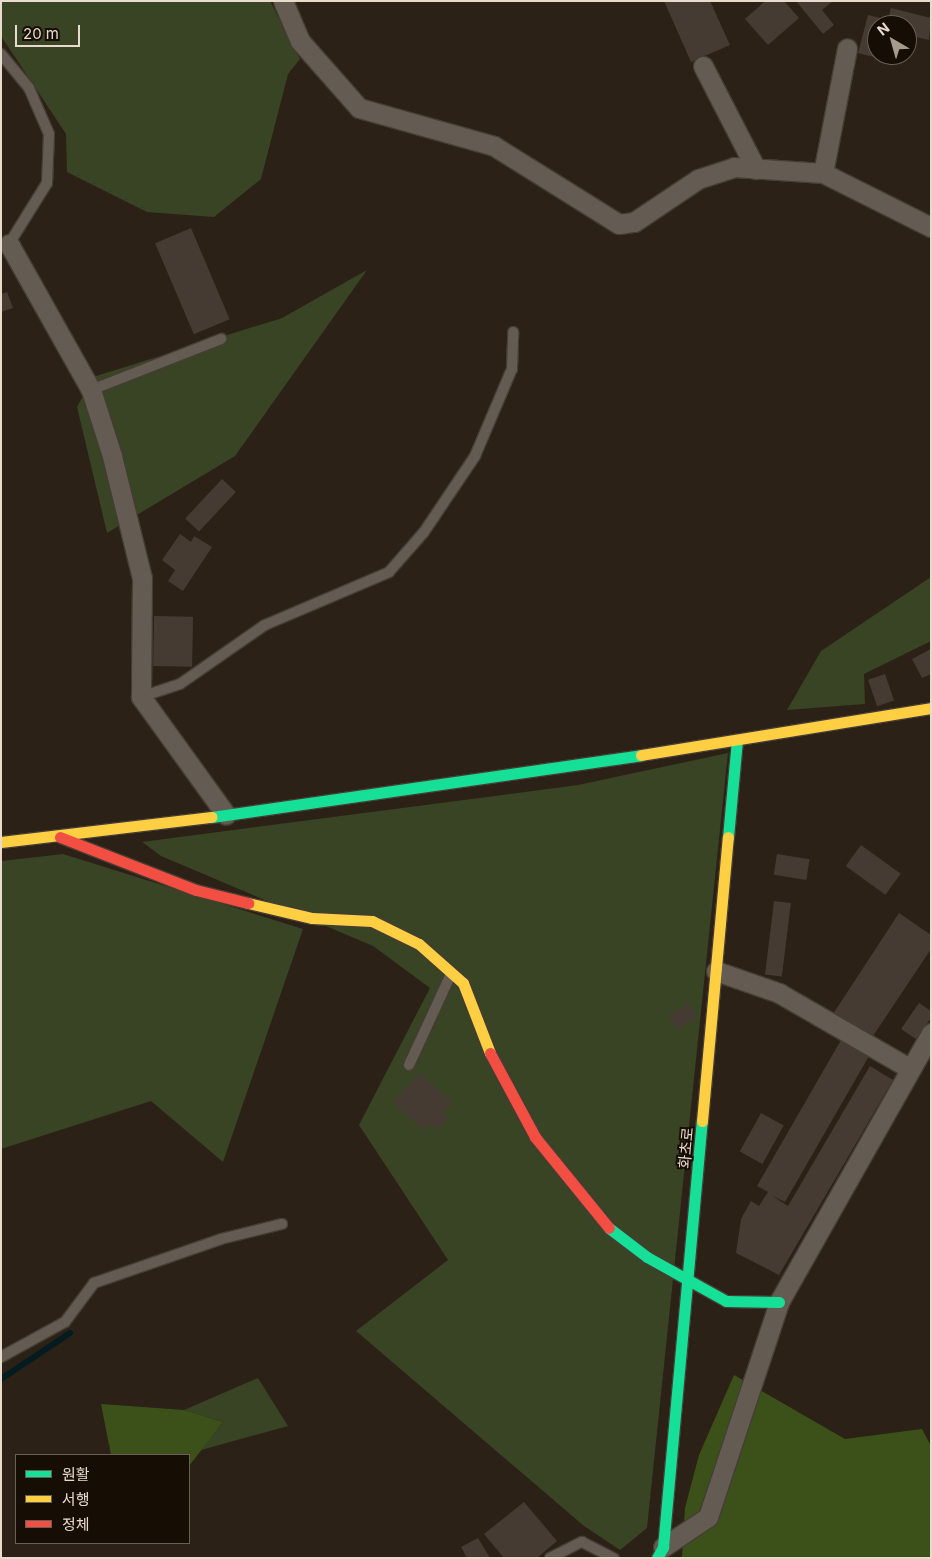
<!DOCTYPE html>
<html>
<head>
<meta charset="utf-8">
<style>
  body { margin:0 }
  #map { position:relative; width:932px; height:1559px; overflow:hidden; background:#2c2116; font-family:Inter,"Noto Sans KR",sans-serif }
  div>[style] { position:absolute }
  .green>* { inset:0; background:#384423 }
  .forest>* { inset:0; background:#3c5119 }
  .stream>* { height:6px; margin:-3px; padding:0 3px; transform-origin:3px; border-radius:3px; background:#041c1f }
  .building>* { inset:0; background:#453b32; transform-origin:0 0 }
  .roads { filter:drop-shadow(1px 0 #463d35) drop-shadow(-1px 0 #463d35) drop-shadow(0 1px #463d35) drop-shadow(0 -1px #463d35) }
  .lane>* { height:10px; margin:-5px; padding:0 5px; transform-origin:5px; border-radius:5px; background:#645c53 }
  .street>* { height:19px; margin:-9.5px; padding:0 9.5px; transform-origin:9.5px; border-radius:9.5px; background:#645c53 }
  .fast>* { height:11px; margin:-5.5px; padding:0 5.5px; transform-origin:5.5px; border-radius:5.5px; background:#16e098 }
  .slow>* { height:11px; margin:-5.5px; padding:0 5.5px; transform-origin:5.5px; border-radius:5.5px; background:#ffcf43 }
  .jam>* { height:11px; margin:-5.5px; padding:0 5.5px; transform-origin:5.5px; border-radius:5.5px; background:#f24e42 }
  span { translate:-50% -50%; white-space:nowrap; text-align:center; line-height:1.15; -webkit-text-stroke:4px #160d05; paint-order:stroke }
  .street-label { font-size:15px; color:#e8dbce }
  .frame { position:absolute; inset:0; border:2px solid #e8dbce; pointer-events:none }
  .legend { position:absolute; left:15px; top:1454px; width:175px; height:90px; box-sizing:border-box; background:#160d05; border:1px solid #6a5f55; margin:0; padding:6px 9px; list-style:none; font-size:15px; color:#e8dbce }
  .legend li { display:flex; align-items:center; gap:10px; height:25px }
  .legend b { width:25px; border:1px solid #6a5f55 }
  .north { position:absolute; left:867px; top:15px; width:50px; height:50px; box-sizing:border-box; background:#160d05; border:1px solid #6a5f55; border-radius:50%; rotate:322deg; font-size:14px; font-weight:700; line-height:20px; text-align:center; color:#e8dbce }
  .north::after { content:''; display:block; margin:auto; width:18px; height:22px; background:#a69a8e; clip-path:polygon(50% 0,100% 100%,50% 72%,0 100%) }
  .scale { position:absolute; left:15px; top:25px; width:65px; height:22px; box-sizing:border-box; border:2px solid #e8dbce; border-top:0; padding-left:6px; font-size:15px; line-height:18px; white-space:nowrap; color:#e8dbce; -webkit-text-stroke:4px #160d05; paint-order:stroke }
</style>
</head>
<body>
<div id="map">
  <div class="green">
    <i style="clip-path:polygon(1px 1px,270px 1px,300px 59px,288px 74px,261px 179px,214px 217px,147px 212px,67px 172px,66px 134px,1px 36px)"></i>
    <i style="clip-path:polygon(367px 270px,235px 456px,107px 533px,77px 407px,93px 377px,282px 318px)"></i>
    <i style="clip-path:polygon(931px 577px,931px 641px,864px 674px,865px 704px,787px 710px,821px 651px)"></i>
    <i style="clip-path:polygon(728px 753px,647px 1528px,620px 1550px,584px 1526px,356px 1331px,448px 1260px,359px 1125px,430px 988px,373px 946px,161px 856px,142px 842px,578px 785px)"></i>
    <i style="clip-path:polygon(63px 854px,303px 929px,223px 1162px,151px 1101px,1px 1149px,1px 861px)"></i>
    <i style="clip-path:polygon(258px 1378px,288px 1426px,201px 1450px,223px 1422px,184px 1410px)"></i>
  </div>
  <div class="forest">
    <i style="clip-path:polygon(734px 1375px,845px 1439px,922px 1429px,931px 1446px,931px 1558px,682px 1558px,685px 1508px,699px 1455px)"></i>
    <i style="clip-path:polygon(101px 1404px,184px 1410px,223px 1422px,189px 1466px,189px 1455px,111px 1455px)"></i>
  </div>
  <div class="stream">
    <i style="left:1px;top:1379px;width:83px;rotate:-33.7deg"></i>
  </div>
  <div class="building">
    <i style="clip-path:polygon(664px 1px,710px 1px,730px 45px,691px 62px)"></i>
    <i style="clip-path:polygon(765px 1px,784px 1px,799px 18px,768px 45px,745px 19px)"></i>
    <i style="clip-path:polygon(796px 1px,833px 1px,822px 10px,834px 25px,823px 34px)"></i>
    <i style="clip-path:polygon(891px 8px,931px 18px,929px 40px,907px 35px,907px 25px,877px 25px,878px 58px,858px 53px,868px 15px,888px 20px)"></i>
    <i style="left:191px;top:228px;width:99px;height:39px;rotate:67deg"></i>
    <i style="clip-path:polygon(7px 292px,13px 308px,1px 312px,1px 294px)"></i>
    <i style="left:222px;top:479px;width:19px;height:54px;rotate:43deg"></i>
    <i style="clip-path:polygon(180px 534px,191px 542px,194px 536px,212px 547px,183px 591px,168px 581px,175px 570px,162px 560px)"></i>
    <i style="left:154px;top:616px;width:39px;height:50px;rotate:1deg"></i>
    <i style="clip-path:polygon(931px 649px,931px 674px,922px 678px,912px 659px)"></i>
    <i style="left:885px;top:674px;width:28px;height:18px;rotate:71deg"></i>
    <i style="left:861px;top:845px;width:49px;height:26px;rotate:36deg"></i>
    <i style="left:777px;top:854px;width:33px;height:21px;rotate:9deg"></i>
    <i style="left:774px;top:901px;width:17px;height:74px;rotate:7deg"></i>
    <i style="clip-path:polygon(899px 913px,931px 935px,931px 949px,871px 1039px,833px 1014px)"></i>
    <i style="left:688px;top:1003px;width:16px;height:24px;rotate:55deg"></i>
    <i style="clip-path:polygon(919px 1003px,931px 1011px,931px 1018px,916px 1039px,901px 1029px)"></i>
    <i style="clip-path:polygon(841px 1040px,869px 1056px,785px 1202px,771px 1195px,788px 1206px,870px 1066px,893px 1080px,779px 1275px,736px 1253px,741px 1219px,751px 1201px,759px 1206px,768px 1192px,757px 1186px)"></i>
    <i style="clip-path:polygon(420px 1073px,452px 1103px,442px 1113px,448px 1119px,437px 1130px,430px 1123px,423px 1130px,393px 1102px)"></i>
    <i style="left:761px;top:1113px;width:26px;height:44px;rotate:29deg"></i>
    <i style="clip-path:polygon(524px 1502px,557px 1541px,537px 1558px,504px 1558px,484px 1534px)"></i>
    <i style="clip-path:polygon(478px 1538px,490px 1558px,467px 1558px,461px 1547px)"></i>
  </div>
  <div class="roads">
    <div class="lane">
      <i style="left:1px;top:54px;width:44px;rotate:50.5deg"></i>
      <i style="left:29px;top:88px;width:50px;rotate:66.5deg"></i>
      <i style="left:49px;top:134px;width:49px;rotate:92.3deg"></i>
      <i style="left:47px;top:183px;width:72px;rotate:121.9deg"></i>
      <i style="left:91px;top:390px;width:140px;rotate:-21.4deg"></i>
      <i style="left:141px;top:697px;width:41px;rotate:-18.4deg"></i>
      <i style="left:180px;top:684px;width:103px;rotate:-34.8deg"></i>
      <i style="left:265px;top:625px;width:135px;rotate:-23.1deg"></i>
      <i style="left:389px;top:572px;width:53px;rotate:-48.8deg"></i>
      <i style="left:424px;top:532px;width:92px;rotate:-56.1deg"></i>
      <i style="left:475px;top:456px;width:95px;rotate:-67deg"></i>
      <i style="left:512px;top:369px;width:37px;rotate:-88deg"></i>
      <i style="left:409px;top:1065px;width:100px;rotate:-65.2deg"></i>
      <i style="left:1px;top:1357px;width:73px;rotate:-28.7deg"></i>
      <i style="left:65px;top:1322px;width:49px;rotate:-53.4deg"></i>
      <i style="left:94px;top:1283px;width:134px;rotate:-19.1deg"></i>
      <i style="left:221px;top:1239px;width:63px;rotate:-13.8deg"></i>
      <i style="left:550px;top:1558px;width:36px;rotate:-27deg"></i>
      <i style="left:582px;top:1542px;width:36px;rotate:27deg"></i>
    </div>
    <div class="street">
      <i style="left:283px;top:1px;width:43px;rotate:67deg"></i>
      <i style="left:300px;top:41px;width:89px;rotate:48.6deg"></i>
      <i style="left:359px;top:108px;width:140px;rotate:15.7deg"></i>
      <i style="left:494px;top:146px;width:147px;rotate:32deg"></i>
      <i style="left:619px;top:224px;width:15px;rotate:-8deg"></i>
      <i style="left:634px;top:222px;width:77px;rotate:-33.9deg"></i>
      <i style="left:698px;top:179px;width:38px;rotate:-18deg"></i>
      <i style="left:734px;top:167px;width:89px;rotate:3.9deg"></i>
      <i style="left:823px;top:173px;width:121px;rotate:26.6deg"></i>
      <i style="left:703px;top:66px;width:116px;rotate:62.8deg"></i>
      <i style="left:823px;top:173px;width:127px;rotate:-79.1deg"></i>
      <i style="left:9px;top:244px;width:167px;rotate:60.7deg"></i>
      <i style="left:91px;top:390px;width:69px;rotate:72.3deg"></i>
      <i style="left:112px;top:456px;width:126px;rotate:76.2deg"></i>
      <i style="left:142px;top:578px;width:119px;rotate:90.5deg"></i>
      <i style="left:141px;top:697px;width:145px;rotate:54.2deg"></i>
      <i style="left:716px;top:971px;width:67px;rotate:19.2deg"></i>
      <i style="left:779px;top:993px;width:150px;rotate:30deg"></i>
      <i style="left:663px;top:1547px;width:54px;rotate:-33.7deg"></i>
      <i style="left:708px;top:1517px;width:226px;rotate:-71.7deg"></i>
      <i style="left:779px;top:1302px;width:309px;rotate:-60.5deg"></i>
    </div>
    <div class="fast">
      <i style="left:212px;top:817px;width:433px;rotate:-8.2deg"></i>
      <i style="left:728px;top:837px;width:97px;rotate:-84.7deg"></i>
      <i style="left:609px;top:1228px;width:48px;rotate:37.3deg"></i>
      <i style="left:647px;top:1257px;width:90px;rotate:29.1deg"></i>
      <i style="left:726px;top:1301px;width:53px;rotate:1.1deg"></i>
      <i style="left:657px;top:1558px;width:13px;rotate:-61deg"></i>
      <i style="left:663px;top:1547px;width:428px;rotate:-84.8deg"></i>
    </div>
    <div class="slow">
      <i style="left:641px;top:755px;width:294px;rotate:-9.2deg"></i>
      <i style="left:1px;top:842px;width:212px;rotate:-6.8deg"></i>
      <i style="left:248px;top:903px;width:66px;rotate:13.2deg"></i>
      <i style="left:312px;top:918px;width:60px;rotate:2.9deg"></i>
      <i style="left:372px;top:921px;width:52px;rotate:26.1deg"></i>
      <i style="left:419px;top:944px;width:59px;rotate:41.6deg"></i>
      <i style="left:463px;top:983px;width:75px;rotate:68.9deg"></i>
      <i style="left:702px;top:1121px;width:285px;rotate:-84.8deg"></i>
    </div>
    <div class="jam">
      <i style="left:60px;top:837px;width:146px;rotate:21.3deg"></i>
      <i style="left:196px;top:890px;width:54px;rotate:14deg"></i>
      <i style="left:490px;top:1053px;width:95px;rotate:61.8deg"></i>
      <i style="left:535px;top:1137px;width:117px;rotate:50.9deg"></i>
    </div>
  </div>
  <div class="street-label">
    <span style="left:686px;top:1148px;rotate:-85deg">화초로</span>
  </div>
  <div class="frame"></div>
  <ul class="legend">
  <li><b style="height:6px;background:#16e098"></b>원활</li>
  <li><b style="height:6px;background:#ffcf43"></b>서행</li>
  <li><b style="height:6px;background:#f24e42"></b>정체</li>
  </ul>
  <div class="north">N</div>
  <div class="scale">20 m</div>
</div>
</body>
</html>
